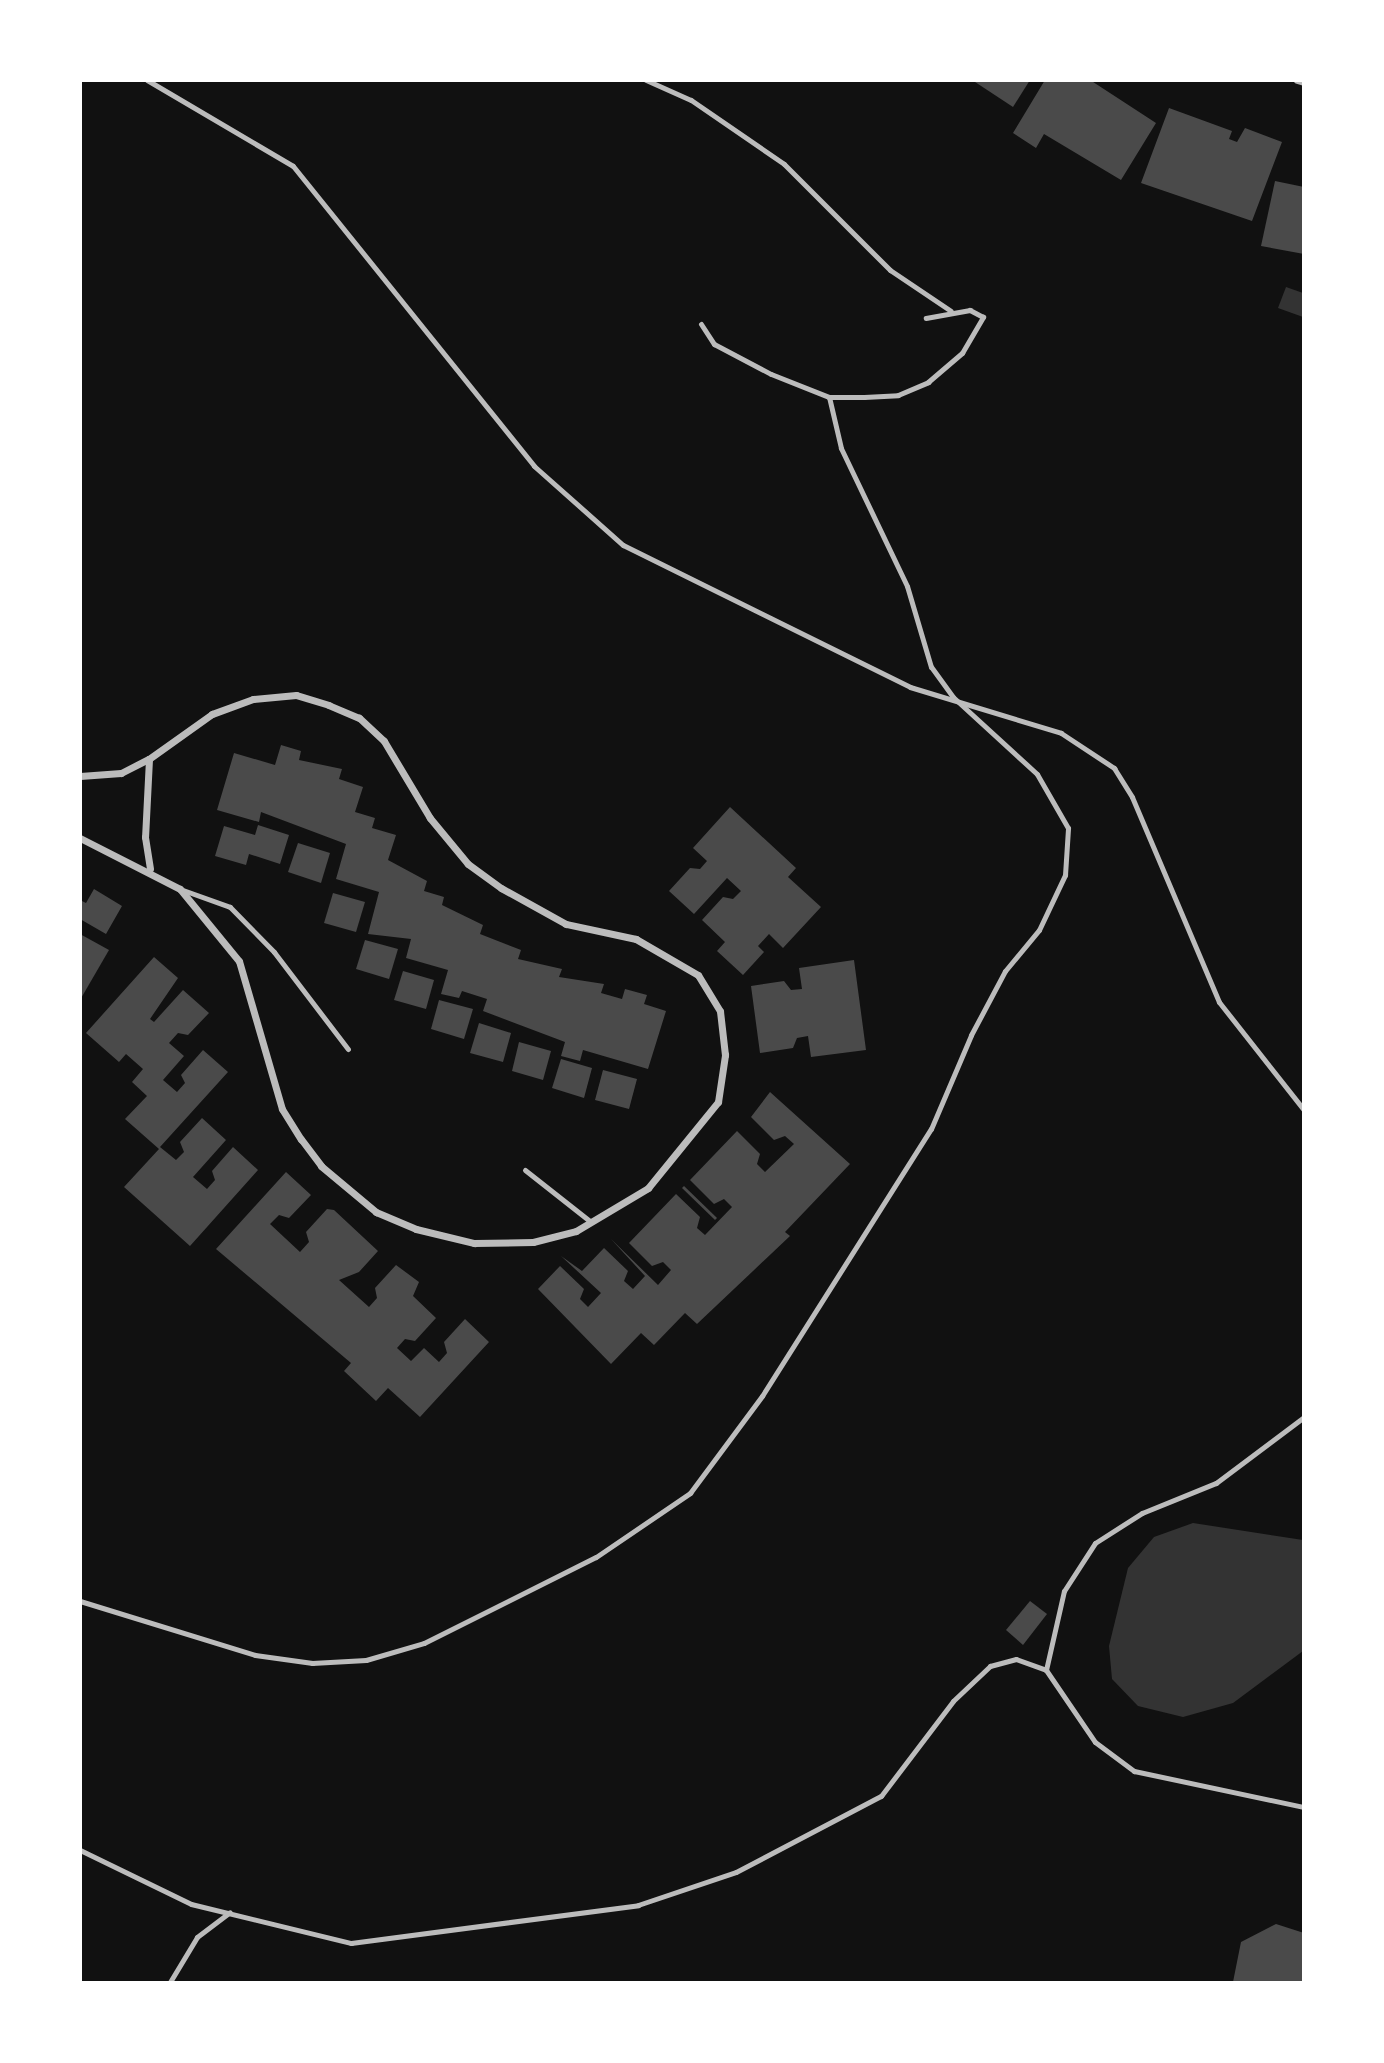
<!DOCTYPE html>
<style>
body{margin:0}
#map{position:relative;width:1384px;height:2063px;overflow:hidden;background:#111;font-family:Lato,sans-serif}
div>[style]{position:absolute}
.water>*{inset:0;background:#333}
.building>*{inset:0;background:#4a4a4a}
.service>*{height:5px;margin:-2.5px;padding:0 2.5px;transform-origin:2.5px;border-radius:2.5px;background:#bcbcbc}
.minor>*{height:7px;margin:-3.5px;padding:0 3.5px;transform-origin:3.5px;border-radius:3.5px;background:#bcbcbc}
span{translate:-50% -50%;white-space:nowrap;text-align:center;line-height:1.15;-webkit-text-stroke:7px #fff;paint-order:stroke}
.frame{position:absolute;inset:0;border:82px solid #fff;pointer-events:none}
</style>
<div id="map">
<div class="water">
<i style="clip-path:polygon(1286px 287px,1303px 293px,1303px 317px,1278px 308px)"></i>
<i style="clip-path:polygon(1193px 1523px,1303px 1540px,1303px 1651px,1233px 1703px,1183px 1717px,1138px 1706px,1112px 1679px,1109px 1646px,1128px 1568px,1154px 1537px)"></i>
</div>
<div class="building">
<i style="clip-path:polygon(972px 80px,1030px 80px,1013px 107px)"></i>
<i style="clip-path:polygon(1045px 80px,1090px 80px,1156px 123px,1121px 180px,1044px 134px,1036px 148px,1013px 133px)"></i>
<i style="clip-path:polygon(1169px 108px,1232px 131px,1229px 139px,1237px 142px,1245px 128px,1282px 142px,1252px 221px,1141px 183px)"></i>
<i style="clip-path:polygon(1275px 181px,1304px 187px,1304px 254px,1261px 246px)"></i>
<i style="clip-path:polygon(281px 745px,301px 751px,299px 760px,342px 769px,339px 779px,363px 787px,355px 812px,375px 818px,372px 828px,396px 835px,388px 860px,427px 881px,424px 891px,444px 897px,442px 905px,483px 925px,480px 934px,521px 950px,518px 959px,562px 969px,559px 977px,604px 984px,601px 993px,622px 999px,625px 989px,647px 995px,644px 1004px,666px 1011px,648px 1069px,583px 1050px,580px 1061px,561px 1056px,565px 1042px,483px 1011px,487px 999px,462px 991px,459px 998px,441px 994px,448px 970px,406px 958px,411px 939px,368px 934px,379px 892px,336px 879px,346px 844px,261px 812px,259px 822px,217px 810px,234px 753px,275px 765px)"></i>
<i style="clip-path:polygon(730px 807px,796px 868px,788px 877px,821px 907px,783px 948px,769px 934px,758px 946px,764px 952px,743px 975px,717px 951px,725px 942px,702px 920px,723px 897px,733px 899px,741px 891px,727px 878px,694px 914px,669px 891px,690px 868px,700px 869px,707px 861px,693px 848px)"></i>
<i style="clip-path:polygon(258px 825px,289px 835px,280px 864px,249px 854px,246px 865px,215px 856px,224px 826px,255px 835px)"></i>
<i style="clip-path:polygon(298px 843px,330px 853px,321px 883px,288px 872px)"></i>
<i style="clip-path:polygon(94px 889px,122px 906px,106px 934px,80px 919px,80px 900px,86px 903px)"></i>
<i style="clip-path:polygon(333px 893px,365px 902px,356px 932px,324px 923px)"></i>
<i style="clip-path:polygon(80px 934px,109px 950px,80px 1000px)"></i>
<i style="clip-path:polygon(365px 940px,398px 949px,389px 979px,356px 969px)"></i>
<i style="clip-path:polygon(154px 957px,178px 978px,150px 1019px,154px 1022px,183px 990px,209px 1013px,188px 1035px,178px 1033px,169px 1043px,184px 1056px,163px 1080px,177px 1092px,185px 1083px,181px 1075px,203px 1050px,228px 1072px,160px 1147px,176px 1160px,184px 1152px,180px 1142px,202px 1118px,226px 1140px,193px 1177px,207px 1189px,215px 1180px,212px 1171px,233px 1147px,258px 1170px,190px 1246px,124px 1187px,159px 1149px,125px 1119px,147px 1096px,132px 1082px,143px 1069px,126px 1054px,119px 1062px,86px 1033px)"></i>
<i style="clip-path:polygon(854px 960px,866px 1050px,811px 1057px,808px 1036px,797px 1038px,793px 1048px,760px 1053px,751px 986px,784px 981px,791px 990px,802px 989px,799px 968px)"></i>
<i style="clip-path:polygon(403px 971px,434px 980px,426px 1009px,394px 1000px)"></i>
<i style="clip-path:polygon(439px 1000px,473px 1009px,464px 1039px,431px 1029px)"></i>
<i style="clip-path:polygon(479px 1023px,511px 1033px,503px 1062px,470px 1053px)"></i>
<i style="clip-path:polygon(519px 1042px,551px 1051px,543px 1080px,512px 1071px)"></i>
<i style="clip-path:polygon(561px 1059px,592px 1068px,584px 1098px,552px 1088px)"></i>
<i style="clip-path:polygon(603px 1070px,637px 1079px,629px 1109px,595px 1100px)"></i>
<i style="clip-path:polygon(770px 1092px,850px 1164px,785px 1232px,790px 1236px,697px 1324px,685px 1313px,654px 1345px,641px 1333px,611px 1364px,538px 1289px,560px 1266px,584px 1289px,580px 1299px,588px 1307px,601px 1293px,561px 1256px,582px 1271px,604px 1248px,628px 1271px,624px 1281px,633px 1289px,645px 1276px,611px 1239px,658px 1285px,671px 1270px,663px 1262px,652px 1266px,629px 1243px,676px 1194px,700px 1217px,697px 1228px,705px 1235px,732px 1207px,724px 1199px,714px 1204px,690px 1180px,737px 1131px,760px 1154px,757px 1164px,765px 1172px,794px 1144px,785px 1136px,774px 1140px,751px 1117px)"></i>
<i style="clip-path:polygon(286px 1172px,311px 1195px,289px 1218px,279px 1215px,270px 1224px,300px 1252px,309px 1242px,306px 1232px,327px 1209px,334px 1210px,378px 1251px,359px 1272px,339px 1280px,369px 1307px,377px 1298px,375px 1288px,396px 1265px,419px 1282px,413px 1296px,436px 1318px,415px 1341px,405px 1339px,397px 1348px,411px 1361px,424px 1348px,439px 1362px,447px 1353px,444px 1342px,465px 1319px,489px 1342px,420px 1417px,388px 1388px,376px 1401px,344px 1371px,351px 1363px,216px 1249px)"></i>
<i style="clip-path:polygon(684px 1186px,717px 1218px,715px 1220px,682px 1188px)"></i>
<i style="clip-path:polygon(1030px 1601px,1047px 1614px,1023px 1645px,1006px 1630px)"></i>
<i style="clip-path:polygon(1276px 1924px,1304px 1933px,1304px 1982px,1233px 1982px,1241px 1942px)"></i>
</div>
<div class="service">
<i style="left:147px;top:80px;width:169px;rotate:30.5deg"></i>
<i style="left:293px;top:166px;width:385px;rotate:51.2deg"></i>
<i style="left:534px;top:466px;width:119px;rotate:41.6deg"></i>
<i style="left:623px;top:545px;width:320px;rotate:26.3deg"></i>
<i style="left:910px;top:687px;width:158px;rotate:16.9deg"></i>
<i style="left:1061px;top:733px;width:64px;rotate:33.4deg"></i>
<i style="left:1114px;top:768px;width:34px;rotate:58deg"></i>
<i style="left:1132px;top:797px;width:223px;rotate:67deg"></i>
<i style="left:1219px;top:1002px;width:137px;rotate:51.8deg"></i>
<i style="left:646px;top:80px;width:49px;rotate:24deg"></i>
<i style="left:691px;top:100px;width:113px;rotate:34.5deg"></i>
<i style="left:784px;top:164px;width:150px;rotate:45deg"></i>
<i style="left:890px;top:270px;width:73px;rotate:33.9deg"></i>
<i style="left:701px;top:324px;width:24px;rotate:57deg"></i>
<i style="left:714px;top:344px;width:64px;rotate:27.8deg"></i>
<i style="left:771px;top:374px;width:62px;rotate:21.6deg"></i>
<i style="left:829px;top:397px;width:35px"></i>
<i style="left:864px;top:397px;width:34px;rotate:-3deg"></i>
<i style="left:898px;top:395px;width:33px;rotate:-23deg"></i>
<i style="left:928px;top:382px;width:45px;rotate:-40.5deg"></i>
<i style="left:962px;top:353px;width:42px;rotate:-59.7deg"></i>
<i style="left:983px;top:317px;width:15px;rotate:-152deg"></i>
<i style="left:970px;top:310px;width:45px;rotate:169.7deg"></i>
<i style="left:180px;top:889px;width:53px;rotate:19.8deg"></i>
<i style="left:230px;top:907px;width:63px;rotate:45.6deg"></i>
<i style="left:274px;top:952px;width:122px;rotate:52.7deg"></i>
<i style="left:525px;top:1170px;width:84px;rotate:38.2deg"></i>
<i style="left:80px;top:1601px;width:183px;rotate:17.1deg"></i>
<i style="left:255px;top:1655px;width:58px;rotate:8deg"></i>
<i style="left:312px;top:1663px;width:54px;rotate:-3.2deg"></i>
<i style="left:366px;top:1660px;width:60px;rotate:-16.3deg"></i>
<i style="left:424px;top:1643px;width:192px;rotate:-26.6deg"></i>
<i style="left:596px;top:1557px;width:114px;rotate:-34.2deg"></i>
<i style="left:690px;top:1493px;width:121px;rotate:-53.4deg"></i>
<i style="left:762px;top:1396px;width:316px;rotate:-57.7deg"></i>
<i style="left:931px;top:1129px;width:102px;rotate:-66.9deg"></i>
<i style="left:971px;top:1035px;width:72px;rotate:-62deg"></i>
<i style="left:1005px;top:971px;width:53px;rotate:-50.3deg"></i>
<i style="left:1039px;top:930px;width:61px;rotate:-64.7deg"></i>
<i style="left:1065px;top:875px;width:47px;rotate:-86.3deg"></i>
<i style="left:1068px;top:828px;width:62px;rotate:-119.9deg"></i>
<i style="left:1037px;top:774px;width:114px;rotate:-137.5deg"></i>
<i style="left:953px;top:697px;width:37px;rotate:-126deg"></i>
<i style="left:931px;top:667px;width:84px;rotate:-106.5deg"></i>
<i style="left:907px;top:586px;width:153px;rotate:-115.6deg"></i>
<i style="left:841px;top:448px;width:52px;rotate:-103.2deg"></i>
<i style="left:1046px;top:1670px;width:81px;rotate:-77.2deg"></i>
<i style="left:1064px;top:1591px;width:57px;rotate:-57.1deg"></i>
<i style="left:1095px;top:1543px;width:56px;rotate:-32.6deg"></i>
<i style="left:1142px;top:1513px;width:80px;rotate:-22.1deg"></i>
<i style="left:1216px;top:1483px;width:110px;rotate:-36.9deg"></i>
<i style="left:80px;top:1850px;width:123px;rotate:25.9deg"></i>
<i style="left:191px;top:1904px;width:165px;rotate:13.7deg"></i>
<i style="left:351px;top:1943px;width:290px;rotate:-7.5deg"></i>
<i style="left:638px;top:1905px;width:103px;rotate:-18.6deg"></i>
<i style="left:736px;top:1872px;width:164px;rotate:-27.7deg"></i>
<i style="left:881px;top:1796px;width:119px;rotate:-52.8deg"></i>
<i style="left:953px;top:1701px;width:51px;rotate:-43.4deg"></i>
<i style="left:990px;top:1666px;width:27px;rotate:-15deg"></i>
<i style="left:1016px;top:1659px;width:32px;rotate:20deg"></i>
<i style="left:1046px;top:1670px;width:87px;rotate:55.8deg"></i>
<i style="left:1095px;top:1742px;width:49px;rotate:36.6deg"></i>
<i style="left:1134px;top:1771px;width:174px;rotate:12deg"></i>
<i style="left:170px;top:1982px;width:52px;rotate:-59deg"></i>
<i style="left:197px;top:1937px;width:41px;rotate:-37.1deg"></i>
</div>
<div class="minor">
<i style="left:1297px;top:80px;width:7px;rotate:16deg"></i>
<i style="left:80px;top:776px;width:41px;rotate:-4.2deg"></i>
<i style="left:121px;top:773px;width:31px;rotate:-27deg"></i>
<i style="left:80px;top:838px;width:112px;rotate:27deg"></i>
<i style="left:180px;top:889px;width:93px;rotate:50.7deg"></i>
<i style="left:239px;top:961px;width:154px;rotate:73.8deg"></i>
<i style="left:282px;top:1109px;width:36px;rotate:58deg"></i>
<i style="left:301px;top:1139px;width:34px;rotate:53deg"></i>
<i style="left:321px;top:1166px;width:72px;rotate:39.9deg"></i>
<i style="left:376px;top:1212px;width:43px;rotate:23deg"></i>
<i style="left:416px;top:1229px;width:60px;rotate:13.6deg"></i>
<i style="left:474px;top:1243px;width:59px;rotate:-1deg"></i>
<i style="left:533px;top:1242px;width:44px;rotate:-14.3deg"></i>
<i style="left:576px;top:1231px;width:84px;rotate:-30.8deg"></i>
<i style="left:648px;top:1188px;width:111px;rotate:-50.9deg"></i>
<i style="left:718px;top:1102px;width:48px;rotate:-81.5deg"></i>
<i style="left:725px;top:1055px;width:44px;rotate:-96.5deg"></i>
<i style="left:720px;top:1011px;width:42px;rotate:-121.4deg"></i>
<i style="left:698px;top:975px;width:72px;rotate:-149.9deg"></i>
<i style="left:636px;top:939px;width:72px;rotate:-167.9deg"></i>
<i style="left:566px;top:924px;width:74px;rotate:-151deg"></i>
<i style="left:501px;top:888px;width:41px;rotate:-144deg"></i>
<i style="left:468px;top:864px;width:60px;rotate:-129.6deg"></i>
<i style="left:430px;top:818px;width:90px;rotate:-120.9deg"></i>
<i style="left:384px;top:741px;width:34px;rotate:-137deg"></i>
<i style="left:359px;top:718px;width:33px;rotate:-157deg"></i>
<i style="left:329px;top:705px;width:34px;rotate:-163deg"></i>
<i style="left:296px;top:695px;width:43px;rotate:174.7deg"></i>
<i style="left:253px;top:699px;width:44px;rotate:159.9deg"></i>
<i style="left:212px;top:714px;width:77px;rotate:144.5deg"></i>
<i style="left:149px;top:759px;width:78px;rotate:92.9deg"></i>
<i style="left:145px;top:837px;width:32px;rotate:81deg"></i>
</div>
<div class="frame"></div>
</div>
